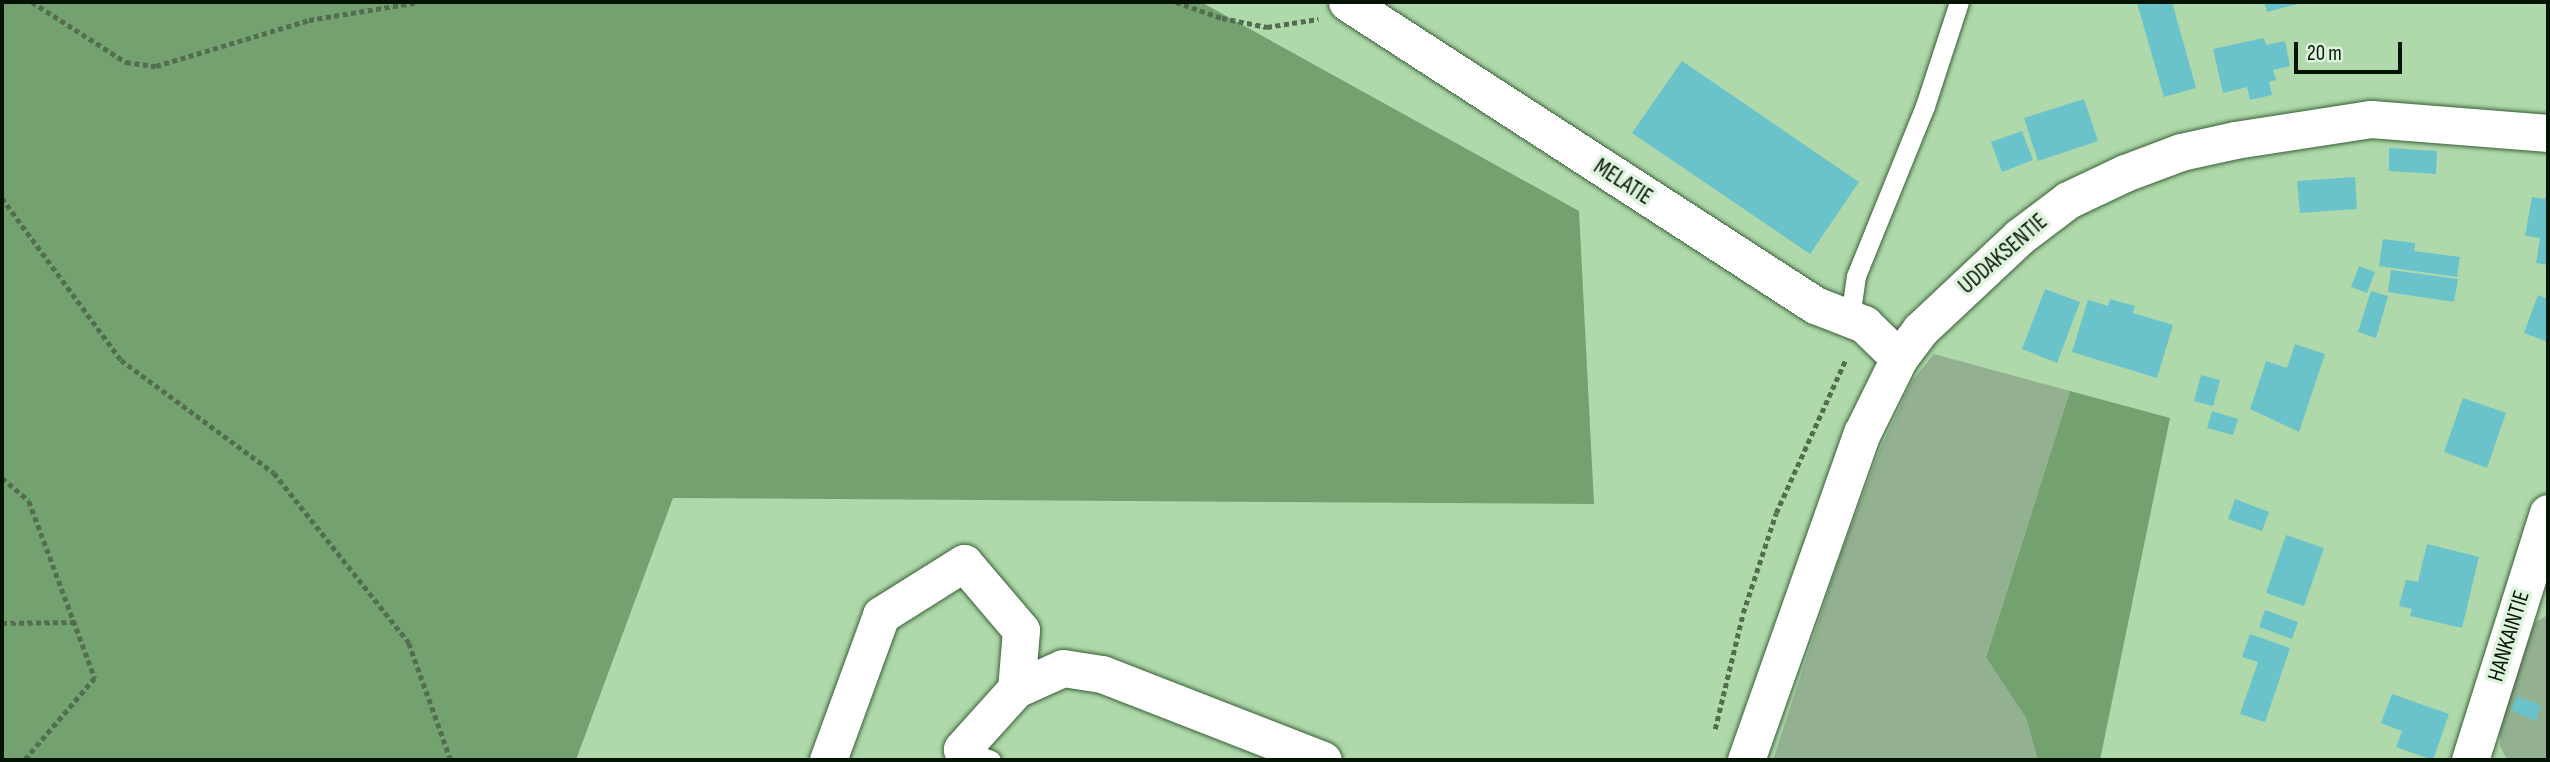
<!DOCTYPE html>
<style>
body{margin:0}
#map{position:relative;width:2550px;height:762px;overflow:hidden;background:#afd9ab;font-family:"Sofia Sans Condensed",sans-serif}
div>[style]{position:absolute}
.green>*{inset:0;background:#93b190}
.forest>*{inset:0;background:#74a170}
.building>*{inset:0;background:#6ac3ca}
.path>*{height:4.5px;margin-top:-2.25px;transform-origin:0;background:repeating-linear-gradient(90deg,#526d50 0 5px,transparent 0 8.5px)}
.roads{filter:drop-shadow(0 0 2px #395f37) drop-shadow(0 0 2px #395f37)}
.lane>*{height:19px;margin:-9.5px;padding:0 9.5px;transform-origin:9.5px;border-radius:9.5px;background:#fff}
.street>*{height:37px;margin:-18.5px;padding:0 18.5px;transform-origin:18.5px;border-radius:18.5px;background:#fff}
span{translate:-50% -50%;white-space:nowrap;text-align:center;line-height:1.15;-webkit-text-stroke:7px #def3dc;paint-order:stroke}
.street-label{font-size:23px;color:#051304}
.frame{position:absolute;inset:0;border:4px solid #051304;pointer-events:none}
.scale{position:absolute;left:2294px;top:42px;width:108px;height:32px;box-sizing:border-box;border:4px solid #051304;border-top:0;padding-left:9px;font-size:21px;line-height:24px;white-space:nowrap;color:#051304;-webkit-text-stroke:5px #def3dc;paint-order:stroke}
</style>
<div id="map">
<div class="green">
<i style="clip-path:polygon(1934px 354px,2070px 391px,1986px 656px,2026px 718px,2038px 760px,1773px 760px,1839px 559px,1880px 449px,1912px 381px)"></i>
<i style="clip-path:polygon(2548px 615px,2548px 760px,2507px 760px,2500px 746px,2501px 712px,2535px 622px)"></i>
</div>
<div class="forest">
<i style="clip-path:polygon(2px 2px,1201px 2px,1579px 211px,1594px 504px,673px 498px,576px 760px,2px 760px)"></i>
<i style="clip-path:polygon(2070px 391px,2170px 418px,2100px 760px,2038px 760px,2026px 718px,1986px 657px)"></i>
</div>
<div class="building">
<i style="clip-path:polygon(2142px 2px,2172px 2px,2196px 88px,2164px 97px,2137px 3px)"></i>
<i style="clip-path:polygon(2264px 2px,2302px 2px,2302px 3px,2267px 12px)"></i>
<i style="clip-path:polygon(2264px 38px,2266px 45px,2285px 41px,2290px 66px,2273px 70px,2276px 80px,2269px 82px,2272px 95px,2250px 100px,2247px 87px,2223px 93px,2213px 49px)"></i>
<i style="clip-path:polygon(1682px 61px,1859px 182px,1810px 254px,1632px 133px)"></i>
<i style="clip-path:polygon(2084px 99px,2098px 141px,2038px 161px,2024px 118px)"></i>
<i style="clip-path:polygon(2022px 131px,2033px 160px,2002px 172px,1991px 142px)"></i>
<i style="clip-path:polygon(2389px 148px,2437px 151px,2436px 174px,2389px 171px)"></i>
<i style="clip-path:polygon(2355px 177px,2357px 209px,2300px 213px,2297px 181px)"></i>
<i style="clip-path:polygon(2548px 190px,2548px 265px,2536px 263px,2540px 238px,2525px 236px,2532px 197px,2545px 199px)"></i>
<i style="clip-path:polygon(2383px 239px,2415px 243px,2414px 251px,2460px 257px,2457px 277px,2379px 266px)"></i>
<i style="clip-path:polygon(2359px 266px,2375px 272px,2367px 293px,2351px 287px)"></i>
<i style="clip-path:polygon(2391px 270px,2458px 279px,2454px 302px,2388px 292px)"></i>
<i style="clip-path:polygon(2045px 289px,2080px 302px,2057px 363px,2022px 349px)"></i>
<i style="clip-path:polygon(2371px 291px,2388px 296px,2376px 338px,2358px 332px)"></i>
<i style="clip-path:polygon(2538px 295px,2548px 299px,2548px 342px,2524px 333px)"></i>
<i style="clip-path:polygon(2110px 299px,2135px 306px,2133px 313px,2173px 325px,2157px 378px,2072px 352px,2088px 300px,2108px 306px)"></i>
<i style="clip-path:polygon(2295px 344px,2325px 354px,2299px 432px,2250px 409px,2266px 361px,2287px 368px)"></i>
<i style="clip-path:polygon(2201px 375px,2220px 380px,2213px 406px,2194px 401px)"></i>
<i style="clip-path:polygon(2463px 398px,2506px 413px,2487px 468px,2444px 452px)"></i>
<i style="clip-path:polygon(2212px 411px,2238px 419px,2233px 435px,2207px 428px)"></i>
<i style="clip-path:polygon(2235px 499px,2269px 512px,2262px 531px,2228px 519px)"></i>
<i style="clip-path:polygon(2286px 535px,2324px 548px,2304px 606px,2266px 593px)"></i>
<i style="clip-path:polygon(2427px 544px,2479px 557px,2462px 628px,2410px 616px,2412px 609px,2399px 606px,2406px 580px,2418px 582px)"></i>
<i style="clip-path:polygon(2265px 610px,2298px 622px,2292px 639px,2259px 627px)"></i>
<i style="clip-path:polygon(2250px 634px,2290px 648px,2265px 722px,2240px 714px,2258px 662px,2242px 657px)"></i>
<i style="clip-path:polygon(2392px 694px,2449px 714px,2433px 760px,2396px 747px,2402px 731px,2381px 723px)"></i>
<i style="clip-path:polygon(2517px 696px,2541px 705px,2536px 721px,2511px 711px)"></i>
</div>
<div class="path">
<i style="left:32px;top:2px;width:112px;rotate:32.6deg"></i>
<i style="left:126px;top:62px;width:30px;rotate:8deg"></i>
<i style="left:156px;top:66px;width:160px;rotate:-16.7deg"></i>
<i style="left:309px;top:20px;width:111px;rotate:-9.3deg"></i>
<i style="left:1176px;top:2px;width:49px;rotate:19.2deg"></i>
<i style="left:1222px;top:18px;width:46px;rotate:11.3deg"></i>
<i style="left:1267px;top:27px;width:52px;rotate:-8.9deg"></i>
<i style="left:2px;top:198px;width:201px;rotate:53.7deg"></i>
<i style="left:121px;top:360px;width:190px;rotate:36.4deg"></i>
<i style="left:274px;top:473px;width:217px;rotate:51.5deg"></i>
<i style="left:409px;top:643px;width:124px;rotate:70.3deg"></i>
<i style="left:2px;top:478px;width:35px;rotate:40deg"></i>
<i style="left:29px;top:501px;width:189px;rotate:69.6deg"></i>
<i style="left:95px;top:678px;width:108px;rotate:130.5deg"></i>
<i style="left:2px;top:623px;width:74px;rotate:-0.8deg"></i>
<i style="left:1715px;top:729px;width:119px;rotate:-76.4deg"></i>
<i style="left:1743px;top:613px;width:105px;rotate:-71.7deg"></i>
<i style="left:1776px;top:513px;width:169px;rotate:-65.6deg"></i>
</div>
<div class="roads">
<div class="lane">
<i style="left:1850px;top:318px;width:42px;rotate:-81.9deg"></i>
<i style="left:1856px;top:276px;width:183px;rotate:-67.9deg"></i>
<i style="left:1925px;top:106px;width:109px;rotate:-71.9deg"></i>
<i style="left:959px;top:753px;width:5px;rotate:-53deg"></i>
<i style="left:962px;top:749px;width:31px;rotate:21deg"></i>
</div>
<div class="street">
<i style="left:1347px;top:2px;width:558px;rotate:32.92deg"></i>
<i style="left:1815px;top:305px;width:53px;rotate:21.2deg"></i>
<i style="left:1864px;top:324px;width:49px;rotate:44.2deg"></i>
<i style="left:1016px;top:689px;width:51px;rotate:-24.1deg"></i>
<i style="left:1063px;top:668px;width:39px;rotate:9deg"></i>
<i style="left:1102px;top:674px;width:237px;rotate:21.3deg"></i>
<i style="left:828px;top:760px;width:154px;rotate:-69.9deg"></i>
<i style="left:881px;top:615px;width:98px;rotate:-32.1deg"></i>
<i style="left:964px;top:563px;width:88px;rotate:49.6deg"></i>
<i style="left:1021px;top:630px;width:59px;rotate:94.8deg"></i>
<i style="left:1016px;top:689px;width:81px;rotate:132deg"></i>
<i style="left:1746px;top:760px;width:347px;rotate:-70.5deg"></i>
<i style="left:1862px;top:433px;width:84px;rotate:-63.7deg"></i>
<i style="left:1899px;top:358px;width:35px;rotate:-53deg"></i>
<i style="left:1920px;top:330px;width:136px;rotate:-43.2deg"></i>
<i style="left:2019px;top:237px;width:61px;rotate:-37.1deg"></i>
<i style="left:2068px;top:200px;width:63px;rotate:-25.3deg"></i>
<i style="left:2125px;top:173px;width:60px;rotate:-20.6deg"></i>
<i style="left:2181px;top:152px;width:55px;rotate:-12.5deg"></i>
<i style="left:2235px;top:140px;width:138px;rotate:-8.8deg"></i>
<i style="left:2371px;top:119px;width:178px;rotate:4.5deg"></i>
<i style="left:2470px;top:760px;width:259px;rotate:-72.5deg"></i>
</div>
</div>
<div class="street-label">
<span style="left:1623px;top:182px;rotate:33deg">MELATIE</span>
<span style="left:2003px;top:254px;rotate:-41deg">UDDAKSENTIE</span>
<span style="left:2509px;top:636px;rotate:-73deg">HANKAINTIE</span>
</div>
<div class="frame"></div>
<div class="scale">20 m</div>
</div>
